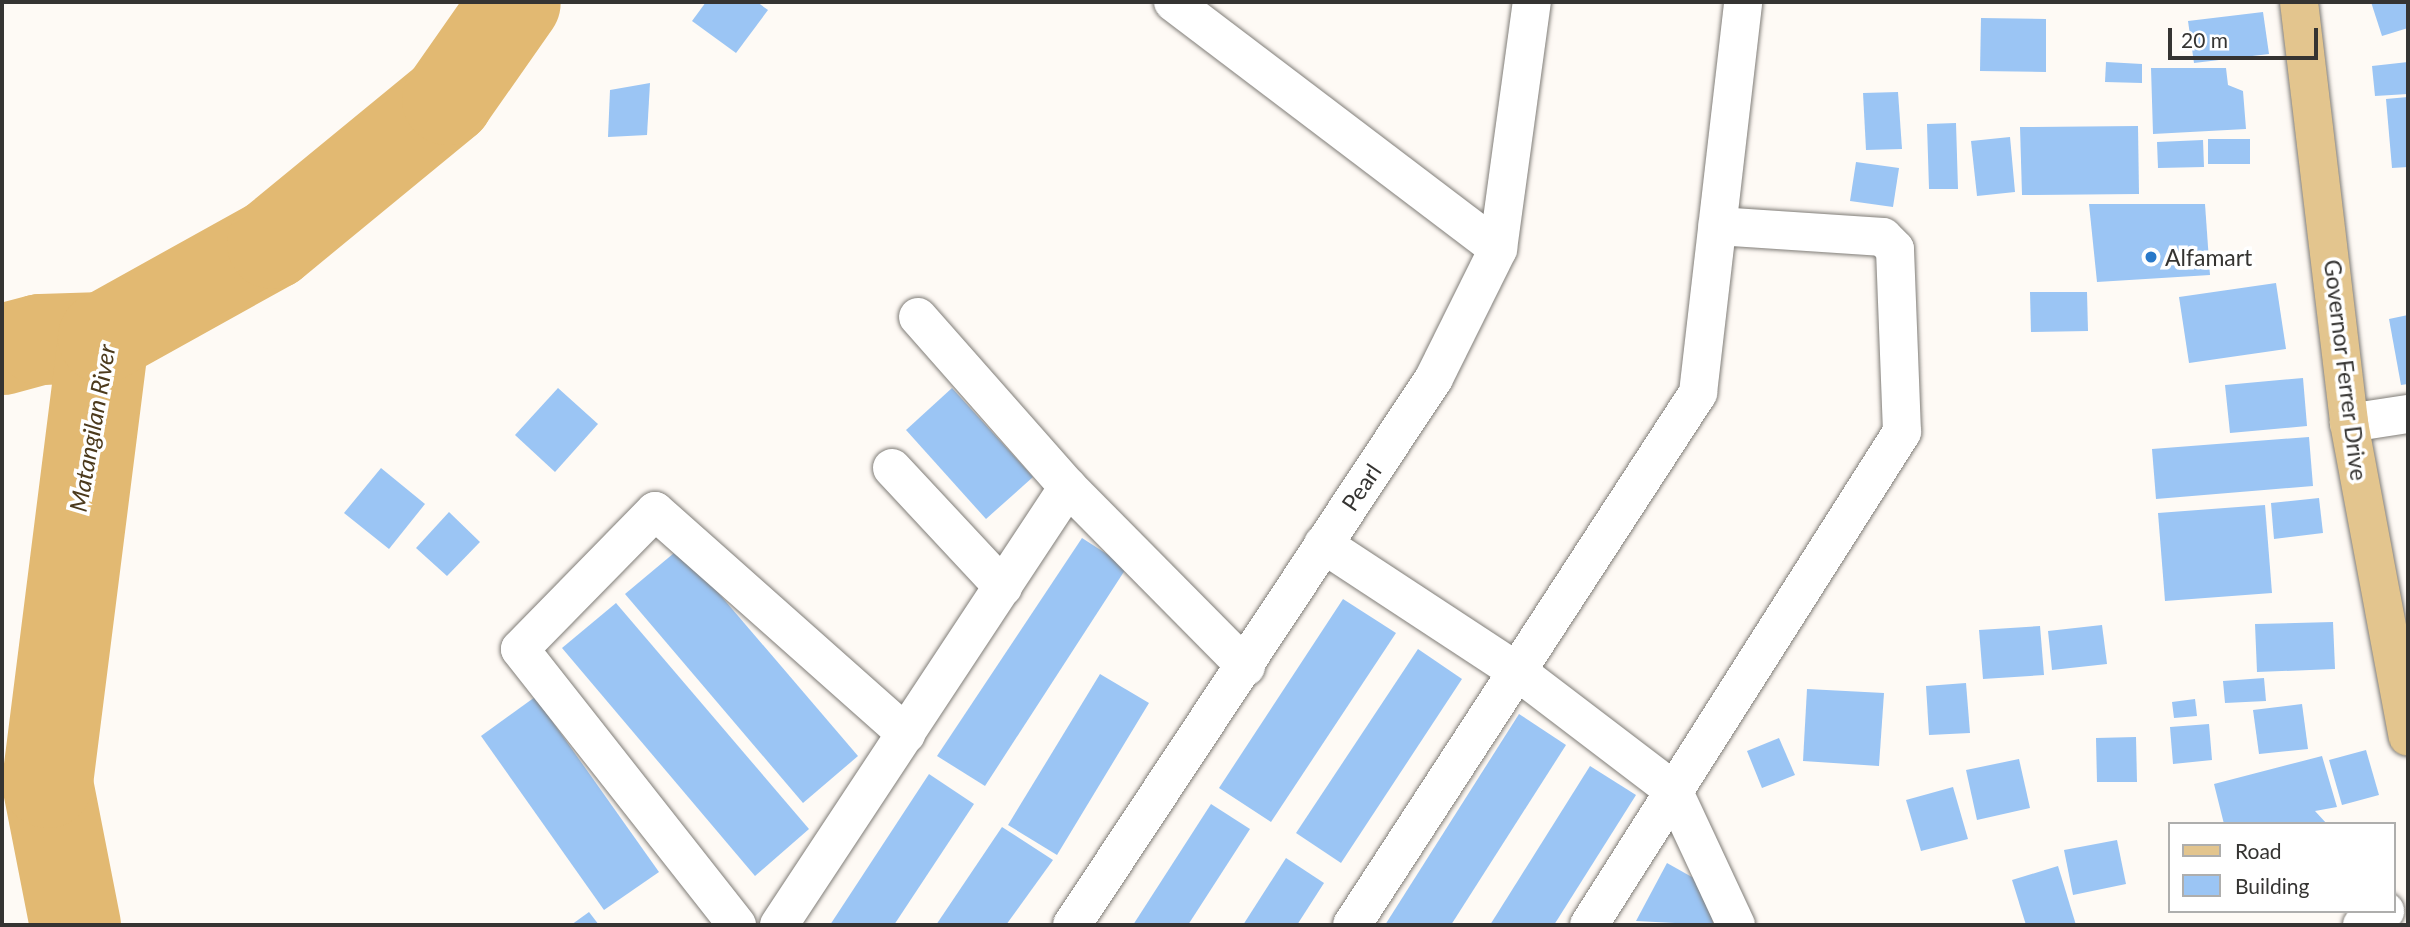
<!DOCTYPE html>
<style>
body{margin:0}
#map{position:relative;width:2410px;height:927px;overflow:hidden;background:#fefaf5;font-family:Lato,sans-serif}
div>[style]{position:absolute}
.river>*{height:91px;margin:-45.5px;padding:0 45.5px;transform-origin:45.5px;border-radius:45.5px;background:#e2b972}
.building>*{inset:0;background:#9bc5f4}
.roads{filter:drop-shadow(0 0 2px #807d78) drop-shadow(0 0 2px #807d78)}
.minor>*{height:38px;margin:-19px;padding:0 19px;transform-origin:19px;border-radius:19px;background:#fff}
.major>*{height:38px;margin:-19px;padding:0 19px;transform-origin:19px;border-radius:19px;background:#e3c58e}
.dots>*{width:19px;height:19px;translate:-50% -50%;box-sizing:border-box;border:4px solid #fff;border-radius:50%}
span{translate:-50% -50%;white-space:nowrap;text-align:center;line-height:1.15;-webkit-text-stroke:7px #fff;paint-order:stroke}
.poi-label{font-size:23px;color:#353432}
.left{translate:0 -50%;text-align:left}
.street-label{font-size:23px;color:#353432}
.water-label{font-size:24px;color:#4c3a1c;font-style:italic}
.frame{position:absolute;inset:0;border:4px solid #353432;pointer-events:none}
.legend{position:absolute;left:2168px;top:822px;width:228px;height:91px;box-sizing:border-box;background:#fff;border:2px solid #aeaead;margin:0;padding:9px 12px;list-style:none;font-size:21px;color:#353432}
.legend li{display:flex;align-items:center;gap:14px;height:35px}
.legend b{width:35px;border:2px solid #aeaead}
.scale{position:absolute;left:2168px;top:28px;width:150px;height:32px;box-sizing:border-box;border:4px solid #353432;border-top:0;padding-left:9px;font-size:21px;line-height:24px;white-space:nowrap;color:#353432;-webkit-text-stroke:5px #fff;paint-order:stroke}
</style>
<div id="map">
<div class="river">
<i style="left:2px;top:349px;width:39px;rotate:-15deg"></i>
<i style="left:40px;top:339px;width:63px;rotate:-1.8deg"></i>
<i style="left:75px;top:925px;width:146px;rotate:-101.1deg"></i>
<i style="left:47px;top:782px;width:449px;rotate:-82.8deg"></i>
<i style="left:103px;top:337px;width:193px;rotate:-29.1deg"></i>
<i style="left:272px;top:243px;width:227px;rotate:-39.4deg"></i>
<i style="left:447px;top:99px;width:118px;rotate:-55deg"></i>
</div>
<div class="building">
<i style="clip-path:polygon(706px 2px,757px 2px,768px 10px,736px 53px,692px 21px)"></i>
<i style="clip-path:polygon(2371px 2px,2408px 2px,2408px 28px,2382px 36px)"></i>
<i style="clip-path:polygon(2263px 12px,2269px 54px,2194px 63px,2188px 21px)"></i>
<i style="clip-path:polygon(1981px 18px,2046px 19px,2046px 72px,1980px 71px)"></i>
<i style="clip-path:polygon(2106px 62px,2142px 64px,2142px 83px,2105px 82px)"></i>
<i style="clip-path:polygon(2408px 62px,2408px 94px,2375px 96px,2372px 66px)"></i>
<i style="clip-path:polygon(2151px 68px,2226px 68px,2228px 85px,2243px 91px,2246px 129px,2153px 134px)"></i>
<i style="clip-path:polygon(650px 83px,647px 135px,608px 137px,610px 90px)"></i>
<i style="clip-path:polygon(1898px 92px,1902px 149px,1866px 150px,1863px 93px)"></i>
<i style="clip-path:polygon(2408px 97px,2408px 167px,2392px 168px,2386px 99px)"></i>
<i style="clip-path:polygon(1956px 123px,1958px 189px,1929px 189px,1927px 124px)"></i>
<i style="clip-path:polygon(2138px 126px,2139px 194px,2022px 195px,2020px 127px)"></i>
<i style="clip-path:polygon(2010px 137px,2015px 192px,1977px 196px,1971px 141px)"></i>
<i style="clip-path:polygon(2208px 139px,2250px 139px,2250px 164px,2208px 164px)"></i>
<i style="clip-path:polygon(2203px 140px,2204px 167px,2158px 168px,2157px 142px)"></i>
<i style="clip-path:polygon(1856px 162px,1899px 168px,1893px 207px,1850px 201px)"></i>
<i style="clip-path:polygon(2089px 204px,2205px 204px,2210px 275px,2097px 282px)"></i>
<i style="clip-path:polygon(2276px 283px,2286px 349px,2189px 363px,2179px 297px)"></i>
<i style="clip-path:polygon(2030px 292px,2087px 292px,2088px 331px,2031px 332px)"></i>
<i style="clip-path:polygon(2408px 315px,2408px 384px,2401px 385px,2389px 319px)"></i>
<i style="clip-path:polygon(2303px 378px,2307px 426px,2230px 433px,2225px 385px)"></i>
<i style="clip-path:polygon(558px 388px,598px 424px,555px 472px,515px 435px)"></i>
<i style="clip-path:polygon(952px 388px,1033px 477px,986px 519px,906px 430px)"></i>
<i style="clip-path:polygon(2309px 437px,2313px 486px,2156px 499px,2152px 449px)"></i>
<i style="clip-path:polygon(381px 468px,425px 504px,389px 549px,344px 513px)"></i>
<i style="clip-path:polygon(2319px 498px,2323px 533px,2274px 539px,2271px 503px)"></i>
<i style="clip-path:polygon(2265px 505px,2272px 593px,2165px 601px,2158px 513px)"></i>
<i style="clip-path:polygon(449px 512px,480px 542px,447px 576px,416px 548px)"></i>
<i style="clip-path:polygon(1082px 538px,1127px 567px,985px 786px,937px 756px)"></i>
<i style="clip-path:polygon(680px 548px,858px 756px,803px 803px,625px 594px)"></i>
<i style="clip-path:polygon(1343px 599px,1396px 633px,1271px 822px,1219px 788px)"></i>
<i style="clip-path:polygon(616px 603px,809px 829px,755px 876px,562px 648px)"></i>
<i style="clip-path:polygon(2333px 622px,2335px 669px,2257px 672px,2255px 624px)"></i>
<i style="clip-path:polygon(2102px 625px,2107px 664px,2052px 670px,2048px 631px)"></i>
<i style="clip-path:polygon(2040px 626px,2044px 675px,1983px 679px,1979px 630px)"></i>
<i style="clip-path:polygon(1418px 649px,1462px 679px,1341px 863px,1296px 833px)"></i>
<i style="clip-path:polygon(1100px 674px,1149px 703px,1057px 855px,1008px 825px)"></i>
<i style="clip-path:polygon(2264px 678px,2266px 701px,2225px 703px,2223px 681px)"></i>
<i style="clip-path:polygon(1966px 683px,1970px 733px,1929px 735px,1926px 686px)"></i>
<i style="clip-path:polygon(1807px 689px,1884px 693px,1879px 766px,1803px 761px)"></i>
<i style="clip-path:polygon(535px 697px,659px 872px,604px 910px,481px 736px)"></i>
<i style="clip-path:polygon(2195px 699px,2197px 716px,2174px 718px,2172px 702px)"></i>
<i style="clip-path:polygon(2302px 704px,2308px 749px,2259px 754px,2253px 710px)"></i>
<i style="clip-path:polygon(1519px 714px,1566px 745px,1451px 925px,1385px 925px)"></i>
<i style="clip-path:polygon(2209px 724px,2212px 760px,2173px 764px,2170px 727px)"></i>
<i style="clip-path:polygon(2136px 737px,2137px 782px,2097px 782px,2096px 738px)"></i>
<i style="clip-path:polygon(1779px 738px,1795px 775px,1762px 788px,1747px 751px)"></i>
<i style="clip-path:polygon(2366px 750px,2379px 795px,2342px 805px,2329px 760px)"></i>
<i style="clip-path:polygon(2322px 756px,2337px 807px,2315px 811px,2327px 824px,2224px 824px,2214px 784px)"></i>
<i style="clip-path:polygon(2019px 759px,2030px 808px,1977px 820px,1966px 770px)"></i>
<i style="clip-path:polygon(1590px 766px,1636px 795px,1554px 925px,1490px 925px)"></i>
<i style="clip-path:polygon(929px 774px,974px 804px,894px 925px,830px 925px)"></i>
<i style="clip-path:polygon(1953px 787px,1968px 839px,1921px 851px,1906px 800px)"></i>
<i style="clip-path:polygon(1211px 804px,1250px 829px,1188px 925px,1133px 925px)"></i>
<i style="clip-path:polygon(1002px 827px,1053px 860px,1006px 925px,936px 925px)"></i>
<i style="clip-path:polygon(2117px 840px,2126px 884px,2073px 895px,2064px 850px)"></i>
<i style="clip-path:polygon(1286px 858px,1324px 883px,1297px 925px,1243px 925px)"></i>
<i style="clip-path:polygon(1667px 863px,1699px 881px,1714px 925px,1636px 921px)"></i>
<i style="clip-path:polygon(2058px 866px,2076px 925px,2026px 925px,2012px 880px)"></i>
<i style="clip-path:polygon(589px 912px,599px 925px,571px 925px)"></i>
</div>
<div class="roads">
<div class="minor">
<i style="left:1173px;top:2px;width:408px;rotate:37.2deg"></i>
<i style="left:918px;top:317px;width:227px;rotate:48.6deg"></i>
<i style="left:1068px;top:487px;width:253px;rotate:45.3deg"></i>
<i style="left:2349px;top:423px;width:60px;rotate:-8.7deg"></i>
<i style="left:892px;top:468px;width:163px;rotate:47deg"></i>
<i style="left:1323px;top:544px;width:233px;rotate:33.3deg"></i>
<i style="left:1518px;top:672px;width:195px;rotate:37.3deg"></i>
<i style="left:1673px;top:790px;width:149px;rotate:65deg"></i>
<i style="left:737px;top:925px;width:351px;rotate:-128.2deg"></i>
<i style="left:520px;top:649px;width:193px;rotate:-45.6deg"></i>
<i style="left:655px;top:511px;width:336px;rotate:41.6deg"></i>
<i style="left:779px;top:925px;width:525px;rotate:-56.58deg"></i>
<i style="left:1072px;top:925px;width:656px;rotate:-56.5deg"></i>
<i style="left:1434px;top:378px;width:144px;rotate:-63.6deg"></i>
<i style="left:1498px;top:249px;width:249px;rotate:-82.2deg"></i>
<i style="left:1352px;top:925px;width:635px;rotate:-56.96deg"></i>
<i style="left:1698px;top:393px;width:394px;rotate:-83.4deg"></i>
<i style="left:1589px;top:925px;width:584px;rotate:-57.59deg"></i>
<i style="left:1902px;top:432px;width:183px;rotate:-92.2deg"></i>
<i style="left:1895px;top:249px;width:17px;rotate:-135deg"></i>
<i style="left:1883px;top:237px;width:166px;rotate:-176.2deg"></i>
<i style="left:2362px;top:925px;width:27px;rotate:-31deg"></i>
</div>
<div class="major">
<i style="left:2299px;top:2px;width:424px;rotate:83.2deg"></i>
<i style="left:2349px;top:423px;width:319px;rotate:79.4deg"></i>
</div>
</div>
<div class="dots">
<i style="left:2151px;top:257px;background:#2979c9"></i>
</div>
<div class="poi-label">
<span class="left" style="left:2165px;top:257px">Alfamart</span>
</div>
<div class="street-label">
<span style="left:2346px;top:370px;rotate:83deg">Governor Ferrer Drive</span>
<span style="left:1361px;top:487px;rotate:-56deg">Pearl</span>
</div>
<div class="water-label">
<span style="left:92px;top:428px;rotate:-80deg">Matangilan River</span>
</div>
<div class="frame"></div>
<ul class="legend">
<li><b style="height:9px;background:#e3c58e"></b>Road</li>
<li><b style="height:19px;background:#9bc5f4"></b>Building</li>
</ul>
<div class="scale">20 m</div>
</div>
